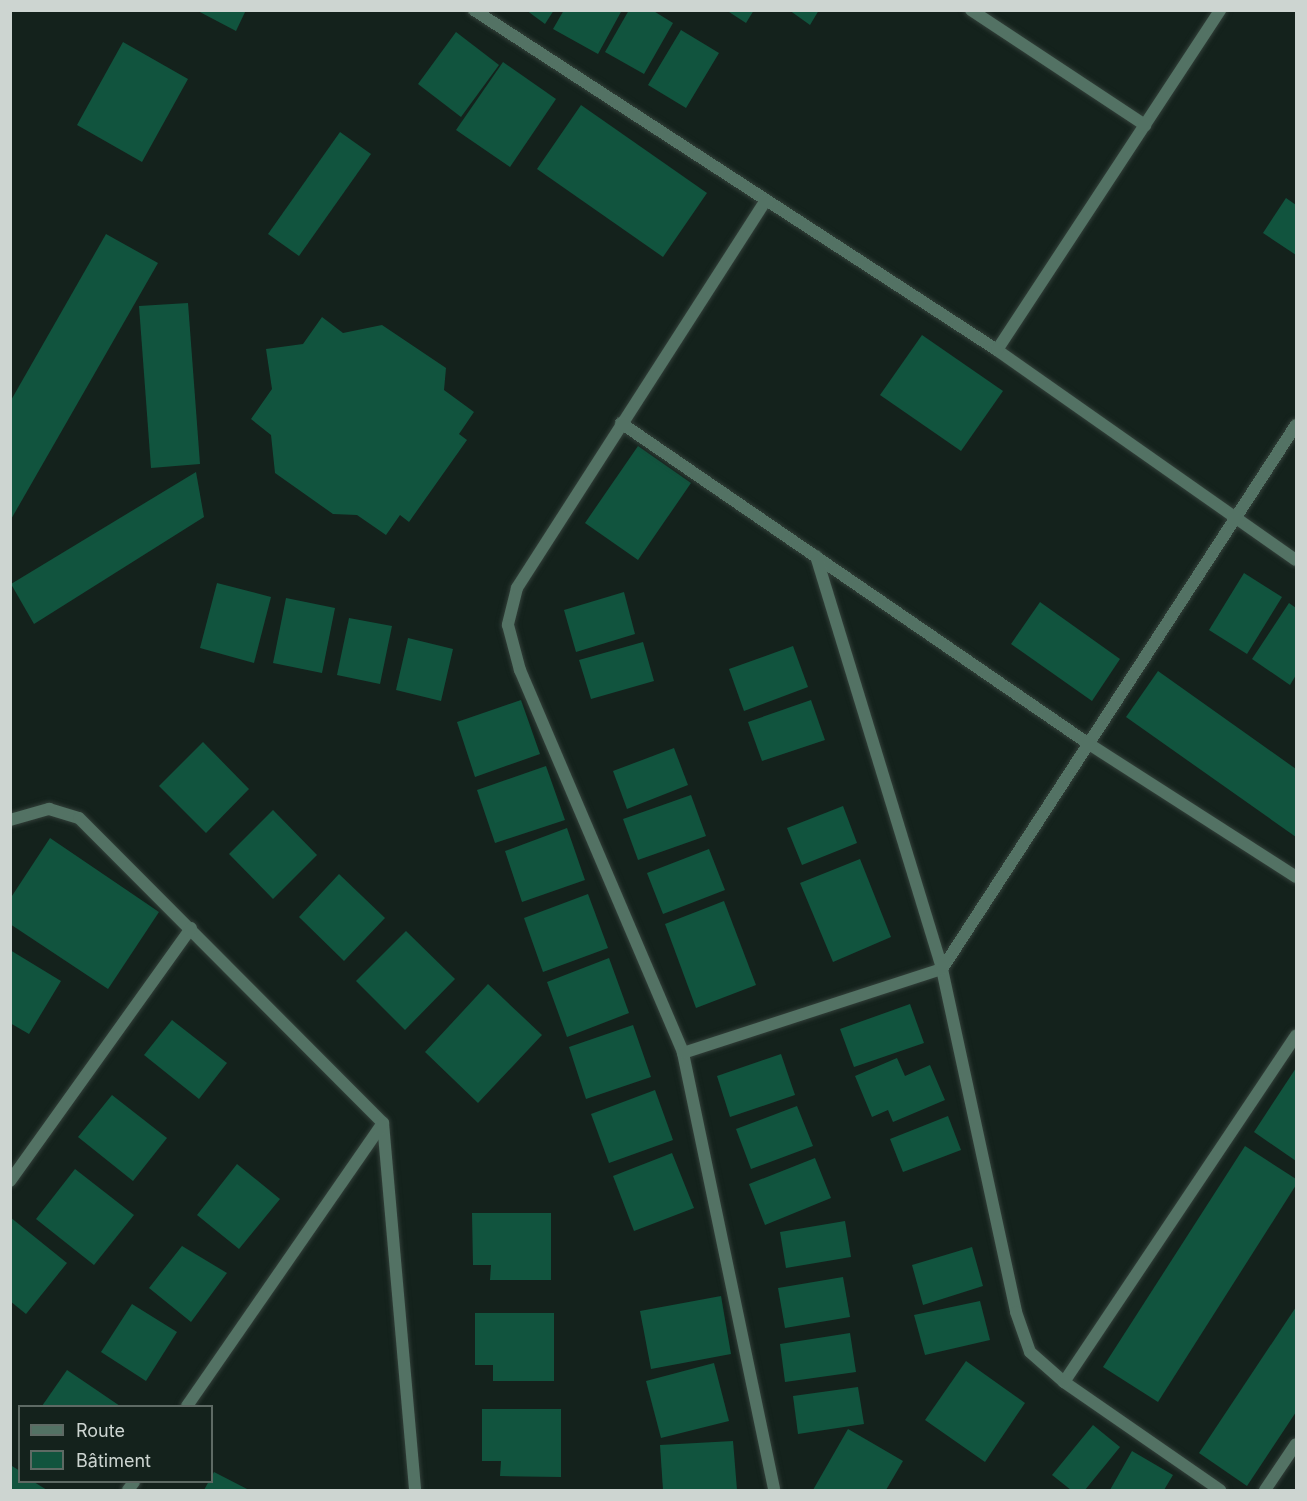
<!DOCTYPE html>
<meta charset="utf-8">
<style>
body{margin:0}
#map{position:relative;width:1307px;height:1501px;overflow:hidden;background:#14221c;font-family:Inter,sans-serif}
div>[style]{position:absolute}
.building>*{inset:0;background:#11543e}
.roads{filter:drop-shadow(0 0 2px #323f39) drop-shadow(0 0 2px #323f39)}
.minor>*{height:12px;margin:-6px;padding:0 6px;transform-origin:6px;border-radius:6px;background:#537264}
span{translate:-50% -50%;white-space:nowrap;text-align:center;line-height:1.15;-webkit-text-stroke:4.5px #14221c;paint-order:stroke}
.frame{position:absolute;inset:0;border:12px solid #cdd5d1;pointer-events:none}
.legend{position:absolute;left:18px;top:1405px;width:195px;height:78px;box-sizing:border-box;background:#14221c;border:2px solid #5e6a64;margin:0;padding:8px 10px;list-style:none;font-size:18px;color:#cdd5d1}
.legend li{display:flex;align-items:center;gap:12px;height:30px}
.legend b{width:30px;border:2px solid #5e6a64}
</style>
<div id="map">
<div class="building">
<i style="clip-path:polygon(196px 10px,246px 10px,236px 31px)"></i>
<i style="clip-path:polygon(526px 10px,554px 10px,545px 24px)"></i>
<i style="clip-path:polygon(564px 10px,622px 10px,598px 54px,553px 29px)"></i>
<i style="clip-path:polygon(629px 10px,652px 10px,673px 23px,644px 74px,605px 52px)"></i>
<i style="clip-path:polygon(726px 10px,754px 10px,746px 23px)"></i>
<i style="clip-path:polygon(789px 10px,819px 10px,810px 25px)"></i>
<i style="clip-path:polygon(681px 30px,719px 53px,686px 108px,648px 85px)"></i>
<i style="clip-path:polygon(456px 32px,499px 65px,461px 117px,418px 84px)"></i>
<i style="clip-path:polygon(123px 42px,188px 79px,142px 162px,77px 125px)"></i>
<i style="clip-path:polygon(503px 62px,556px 99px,510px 167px,456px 130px)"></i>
<i style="clip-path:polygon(581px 105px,707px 193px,663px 257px,537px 169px)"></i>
<i style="clip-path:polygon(340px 132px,371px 154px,299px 256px,268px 234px)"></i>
<i style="clip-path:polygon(1286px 198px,1296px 205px,1296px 255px,1263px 233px)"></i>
<i style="clip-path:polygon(106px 234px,158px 263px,10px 521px,10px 402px)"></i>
<i style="clip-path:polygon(188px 303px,200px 464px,151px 468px,139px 306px)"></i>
<i style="clip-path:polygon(322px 317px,343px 333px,382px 325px,446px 368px,444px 390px,474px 412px,459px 434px,467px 440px,409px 522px,400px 515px,386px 535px,357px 515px,333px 514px,275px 473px,271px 435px,251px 419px,272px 389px,266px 349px,303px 344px)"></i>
<i style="clip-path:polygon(922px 335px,1003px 391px,961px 451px,880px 395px)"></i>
<i style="clip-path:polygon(638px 446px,691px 483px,638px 560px,585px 523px)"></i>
<i style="clip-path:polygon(196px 472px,204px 517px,34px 624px,11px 584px)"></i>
<i style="clip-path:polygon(1244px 573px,1282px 597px,1247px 654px,1209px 630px)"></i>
<i style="clip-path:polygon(217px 583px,271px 597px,254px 663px,200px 648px)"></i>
<i style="clip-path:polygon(624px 592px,635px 634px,576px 652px,564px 610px)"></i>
<i style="clip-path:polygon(286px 598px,335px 608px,322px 673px,273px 663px)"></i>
<i style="clip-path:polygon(1040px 602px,1120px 659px,1092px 701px,1011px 644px)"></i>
<i style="clip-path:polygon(1289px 603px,1296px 608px,1296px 675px,1290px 685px,1252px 659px)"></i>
<i style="clip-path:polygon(349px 618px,392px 626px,380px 684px,337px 675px)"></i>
<i style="clip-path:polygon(408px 638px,453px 649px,441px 701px,396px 690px)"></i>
<i style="clip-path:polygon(643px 642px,654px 681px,591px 699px,579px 660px)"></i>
<i style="clip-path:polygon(793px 646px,808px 687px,744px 711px,729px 669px)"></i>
<i style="clip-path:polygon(1158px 671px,1296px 769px,1296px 837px,1126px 717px)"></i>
<i style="clip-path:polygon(521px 700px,540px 754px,475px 777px,457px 722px)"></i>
<i style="clip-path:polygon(811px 700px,825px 740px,762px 761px,748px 722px)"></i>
<i style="clip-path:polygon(203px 742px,249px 789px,206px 833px,159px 786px)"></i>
<i style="clip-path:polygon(674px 748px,688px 785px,627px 809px,613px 771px)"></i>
<i style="clip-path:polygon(546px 766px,565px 820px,495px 843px,477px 790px)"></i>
<i style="clip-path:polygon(691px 795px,706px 836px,638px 860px,623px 819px)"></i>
<i style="clip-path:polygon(843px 806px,857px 843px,802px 865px,787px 828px)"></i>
<i style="clip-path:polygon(273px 810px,317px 855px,273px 899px,229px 854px)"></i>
<i style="clip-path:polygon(567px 828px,585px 880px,522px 902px,505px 851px)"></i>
<i style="clip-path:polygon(50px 838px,159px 912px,108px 989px,10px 924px,10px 899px)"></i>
<i style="clip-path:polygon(709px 849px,725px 890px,663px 914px,647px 873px)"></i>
<i style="clip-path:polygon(860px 859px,891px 937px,833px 962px,800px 883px)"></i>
<i style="clip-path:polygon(339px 874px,385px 918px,344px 961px,299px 917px)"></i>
<i style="clip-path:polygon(588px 894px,608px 948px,543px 972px,524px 918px)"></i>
<i style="clip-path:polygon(724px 901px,756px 985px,696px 1008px,665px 924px)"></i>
<i style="clip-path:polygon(406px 931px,455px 979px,405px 1030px,356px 981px)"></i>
<i style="clip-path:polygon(10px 950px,61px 981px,29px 1034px,10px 1023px)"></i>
<i style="clip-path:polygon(609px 958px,629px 1013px,567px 1037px,547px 982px)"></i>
<i style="clip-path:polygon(488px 984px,542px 1035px,478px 1103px,425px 1052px)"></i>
<i style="clip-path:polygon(910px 1004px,924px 1043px,854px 1067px,840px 1029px)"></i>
<i style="clip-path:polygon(172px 1020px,227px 1063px,199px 1099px,144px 1055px)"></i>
<i style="clip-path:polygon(633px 1025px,651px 1077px,586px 1099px,569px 1047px)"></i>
<i style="clip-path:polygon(781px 1054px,795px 1095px,730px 1117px,717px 1076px)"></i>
<i style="clip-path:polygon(897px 1058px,905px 1076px,930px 1065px,945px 1100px,893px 1122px,888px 1110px,872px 1117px,855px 1076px)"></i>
<i style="clip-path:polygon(1296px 1068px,1296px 1161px,1254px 1132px)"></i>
<i style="clip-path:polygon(655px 1090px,673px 1140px,609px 1163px,591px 1114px)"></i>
<i style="clip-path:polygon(112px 1095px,167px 1138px,133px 1181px,78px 1137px)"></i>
<i style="clip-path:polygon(797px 1106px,813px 1146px,751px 1169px,736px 1129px)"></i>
<i style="clip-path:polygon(948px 1116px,961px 1150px,903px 1172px,890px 1139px)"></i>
<i style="clip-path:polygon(1245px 1146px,1296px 1179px,1296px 1185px,1158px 1402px,1103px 1367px)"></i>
<i style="clip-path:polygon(672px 1153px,694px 1208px,634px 1231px,613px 1176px)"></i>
<i style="clip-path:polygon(815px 1158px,831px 1198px,765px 1225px,749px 1184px)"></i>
<i style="clip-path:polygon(237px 1164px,280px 1199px,239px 1249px,197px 1215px)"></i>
<i style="clip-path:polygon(75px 1169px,134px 1215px,94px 1265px,36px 1219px)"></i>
<i style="clip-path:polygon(472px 1213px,551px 1213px,551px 1280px,490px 1280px,491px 1265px,473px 1265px)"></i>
<i style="clip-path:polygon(10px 1217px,67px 1263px,26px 1314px,10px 1301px)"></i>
<i style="clip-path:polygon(845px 1221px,851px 1257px,786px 1268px,780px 1232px)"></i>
<i style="clip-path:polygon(182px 1246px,227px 1273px,191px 1322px,149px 1288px)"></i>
<i style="clip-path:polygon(972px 1247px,983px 1286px,923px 1305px,912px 1265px)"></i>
<i style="clip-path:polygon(843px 1277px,850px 1317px,785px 1328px,778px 1288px)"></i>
<i style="clip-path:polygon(721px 1296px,731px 1354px,651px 1369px,640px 1311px)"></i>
<i style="clip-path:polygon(980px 1301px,990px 1340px,925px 1355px,914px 1315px)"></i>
<i style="clip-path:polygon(132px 1304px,177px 1332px,146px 1381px,101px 1352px)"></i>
<i style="clip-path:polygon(1296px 1307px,1296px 1412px,1247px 1486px,1199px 1453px)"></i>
<i style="clip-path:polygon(475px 1313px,554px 1313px,554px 1381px,493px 1381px,493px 1365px,475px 1365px)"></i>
<i style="clip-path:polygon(850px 1333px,856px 1372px,785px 1382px,780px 1344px)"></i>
<i style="clip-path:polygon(966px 1361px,1025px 1403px,985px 1462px,925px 1420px)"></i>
<i style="clip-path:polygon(714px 1363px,729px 1421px,661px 1438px,646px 1381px)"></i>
<i style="clip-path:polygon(67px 1370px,120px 1406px,42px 1406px)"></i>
<i style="clip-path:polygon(858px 1387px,864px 1424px,798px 1434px,793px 1396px)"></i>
<i style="clip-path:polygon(482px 1409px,561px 1409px,561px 1477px,500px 1476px,501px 1461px,482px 1461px)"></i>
<i style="clip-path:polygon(1093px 1425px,1120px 1447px,1085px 1490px,1071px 1490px,1052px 1475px)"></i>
<i style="clip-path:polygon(848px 1429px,903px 1461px,886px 1490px,813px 1490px)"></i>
<i style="clip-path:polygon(733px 1441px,737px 1490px,663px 1490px,660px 1445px)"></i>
<i style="clip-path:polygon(1132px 1451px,1173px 1475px,1164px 1490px,1110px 1490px)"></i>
<i style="clip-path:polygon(12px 1466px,20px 1471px,20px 1482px,34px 1482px,47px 1490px,10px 1490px)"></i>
<i style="clip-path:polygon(214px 1472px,249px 1490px,204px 1490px)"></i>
</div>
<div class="roads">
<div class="minor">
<i style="left:474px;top:10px;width:624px;rotate:33.03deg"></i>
<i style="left:997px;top:350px;width:365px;rotate:35.1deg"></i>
<i style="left:971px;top:10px;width:209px;rotate:33.5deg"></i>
<i style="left:766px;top:200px;width:461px;rotate:122.7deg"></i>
<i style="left:517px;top:588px;width:38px;rotate:104deg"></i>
<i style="left:508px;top:625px;width:47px;rotate:75.1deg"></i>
<i style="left:520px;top:670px;width:416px;rotate:66.9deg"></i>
<i style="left:683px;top:1053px;width:446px;rotate:78.2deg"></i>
<i style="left:997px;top:350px;width:407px;rotate:-56.7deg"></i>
<i style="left:621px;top:423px;width:568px;rotate:34.45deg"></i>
<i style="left:1089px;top:744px;width:246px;rotate:32.7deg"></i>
<i style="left:816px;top:556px;width:432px;rotate:73deg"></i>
<i style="left:942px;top:969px;width:351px;rotate:77.8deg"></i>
<i style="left:1016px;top:1312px;width:42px;rotate:70.7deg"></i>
<i style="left:1030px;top:1352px;width:45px;rotate:41.4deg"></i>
<i style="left:1064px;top:1382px;width:190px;rotate:34.7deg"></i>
<i style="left:10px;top:820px;width:41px;rotate:-15.8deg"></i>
<i style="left:49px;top:809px;width:31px;rotate:17deg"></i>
<i style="left:79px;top:818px;width:431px;rotate:45.1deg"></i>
<i style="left:383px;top:1123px;width:368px;rotate:85deg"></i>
<i style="left:683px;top:1053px;width:272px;rotate:-18deg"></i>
<i style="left:942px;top:969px;width:649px;rotate:-56.95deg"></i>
<i style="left:10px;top:1181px;width:311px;rotate:-54.4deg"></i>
<i style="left:1064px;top:1382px;width:417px;rotate:-56.2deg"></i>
<i style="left:187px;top:1406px;width:344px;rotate:-55.3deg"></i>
<i style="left:128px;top:1490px;width:10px;rotate:-53deg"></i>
<i style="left:1265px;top:1490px;width:55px;rotate:-56deg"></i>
</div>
</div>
<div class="frame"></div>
<ul class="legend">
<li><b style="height:8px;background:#537264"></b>Route</li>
<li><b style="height:16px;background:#11543e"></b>Bâtiment</li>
</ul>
</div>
